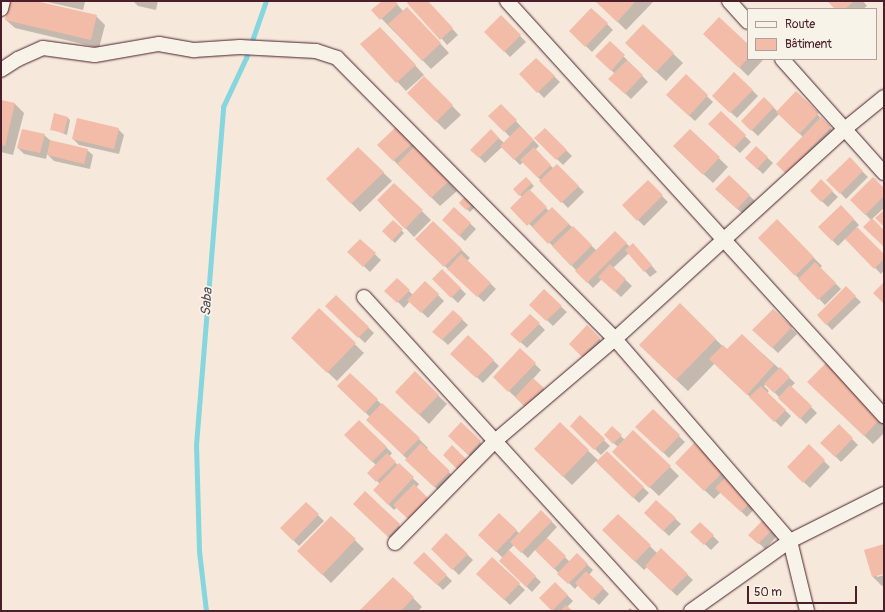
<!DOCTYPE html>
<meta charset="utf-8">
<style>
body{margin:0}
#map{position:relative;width:885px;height:612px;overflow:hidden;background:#f6e8db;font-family:Pangolin,sans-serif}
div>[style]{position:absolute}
.shadow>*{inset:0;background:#0003}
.stream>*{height:4.5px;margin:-2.25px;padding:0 2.25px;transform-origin:2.25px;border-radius:2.25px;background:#85d6df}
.building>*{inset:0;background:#f3bca8}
.roads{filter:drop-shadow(0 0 1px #4a1f2b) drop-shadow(0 0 1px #4a1f2b)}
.minor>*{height:14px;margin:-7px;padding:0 7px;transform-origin:7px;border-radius:7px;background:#f7f3e8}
span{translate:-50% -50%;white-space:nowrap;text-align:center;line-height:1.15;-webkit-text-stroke:3.5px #f7f3e8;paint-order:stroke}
.water-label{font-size:14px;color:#594d58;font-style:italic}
.frame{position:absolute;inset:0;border:2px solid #4a1f2b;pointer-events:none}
.legend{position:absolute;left:747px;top:8px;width:130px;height:52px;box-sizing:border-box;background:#f7f3e8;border:1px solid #b29e9c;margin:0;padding:5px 7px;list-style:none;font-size:12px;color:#4a1f2b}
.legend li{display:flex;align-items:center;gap:8px;height:20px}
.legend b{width:20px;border:1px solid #b29e9c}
.scale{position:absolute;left:747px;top:586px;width:110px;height:18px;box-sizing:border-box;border:2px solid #4a1f2b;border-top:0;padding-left:5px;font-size:12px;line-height:14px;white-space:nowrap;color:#4a1f2b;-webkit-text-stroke:3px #f7f3e8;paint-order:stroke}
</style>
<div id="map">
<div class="shadow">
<i style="clip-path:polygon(11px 1px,31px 1px,96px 16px,105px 25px,99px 48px,15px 28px,6px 20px)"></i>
<i style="clip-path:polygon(43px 1px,84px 1px,85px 2px,83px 10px)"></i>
<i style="clip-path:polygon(133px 1px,158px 1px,156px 10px,138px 6px)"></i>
<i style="clip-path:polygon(383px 1px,394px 1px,404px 12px,416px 17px,449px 53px,431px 69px,373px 10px)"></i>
<i style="clip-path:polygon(410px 1px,427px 1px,458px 35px,447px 45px)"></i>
<i style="clip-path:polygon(596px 1px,652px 1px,653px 2px,626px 30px)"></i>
<i style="clip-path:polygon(829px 1px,863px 1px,867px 6px,863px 9px,836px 9px)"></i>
<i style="clip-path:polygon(501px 16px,526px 42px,510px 57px,485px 32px)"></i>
<i style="clip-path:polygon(607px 24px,613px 30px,592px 52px,570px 31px)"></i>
<i style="clip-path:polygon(643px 25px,683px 63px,666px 81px,635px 52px)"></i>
<i style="clip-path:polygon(389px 37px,424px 75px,406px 91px,362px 44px)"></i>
<i style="clip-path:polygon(610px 42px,648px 82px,631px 99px,610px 79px,615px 74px,597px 56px)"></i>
<i style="clip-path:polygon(713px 42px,748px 45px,748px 59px,763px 60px,748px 76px)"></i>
<i style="clip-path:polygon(536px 59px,560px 82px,544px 98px,521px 74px)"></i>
<i style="clip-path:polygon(686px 76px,713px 102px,695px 121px,673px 101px)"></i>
<i style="clip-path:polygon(424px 77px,461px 115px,445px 130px,408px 93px)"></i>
<i style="clip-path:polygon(752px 90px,758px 96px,737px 118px,713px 96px)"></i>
<i style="clip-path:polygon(796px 92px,836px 134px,793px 179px,777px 164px,803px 137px,779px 114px,758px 136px,742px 121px,764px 98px,778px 112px)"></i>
<i style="clip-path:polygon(1px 101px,15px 104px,24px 113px,13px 155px,1px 152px)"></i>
<i style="clip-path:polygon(501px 105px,539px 146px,535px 150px,553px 168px,557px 165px,584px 192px,568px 208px,523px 162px,520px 165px,502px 147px,485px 163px,472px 150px,491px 131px,504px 143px,510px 137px,490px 116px)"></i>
<i style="clip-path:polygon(721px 113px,751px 142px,740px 153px,710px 124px)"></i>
<i style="clip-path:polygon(68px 118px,70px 120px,67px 135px,52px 129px)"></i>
<i style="clip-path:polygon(397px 127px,457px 191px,440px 206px,378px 145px)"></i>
<i style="clip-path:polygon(118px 129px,124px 135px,119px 154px,79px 145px,73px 139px)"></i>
<i style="clip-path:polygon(545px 129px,572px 156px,563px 165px,536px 138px)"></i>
<i style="clip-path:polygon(690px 130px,728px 167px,713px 183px,683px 155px)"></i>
<i style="clip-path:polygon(44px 135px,51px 141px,87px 150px,93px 155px,90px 169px,54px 161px,47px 154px,46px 159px,24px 154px,18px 148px)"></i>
<i style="clip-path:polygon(756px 147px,773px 163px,763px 174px,746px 158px)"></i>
<i style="clip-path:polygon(358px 148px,392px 181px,360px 212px,327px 179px)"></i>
<i style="clip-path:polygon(850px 159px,868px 177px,846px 199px,828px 180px)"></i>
<i style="clip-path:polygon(729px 176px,755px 201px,743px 214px,722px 195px)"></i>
<i style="clip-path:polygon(526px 178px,534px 186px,529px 191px,549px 211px,552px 208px,597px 251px,615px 232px,630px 247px,639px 251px,657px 272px,650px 277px,629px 253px,613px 268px,632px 286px,621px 297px,602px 279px,593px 288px,555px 248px,512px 208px,523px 198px,514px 189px)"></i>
<i style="clip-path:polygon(821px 181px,838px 197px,828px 207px,811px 191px)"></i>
<i style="clip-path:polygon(648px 182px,668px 202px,644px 226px,623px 205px)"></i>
<i style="clip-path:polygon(394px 184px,431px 220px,414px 237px,378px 200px)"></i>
<i style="clip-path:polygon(884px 190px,884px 208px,872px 219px,884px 231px,884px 246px,871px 220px,851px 200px)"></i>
<i style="clip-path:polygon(466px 197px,476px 206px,470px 212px,460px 203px)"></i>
<i style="clip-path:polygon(841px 206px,859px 225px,856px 228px,884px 256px,884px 270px,881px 274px,846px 238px,838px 246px,819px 227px)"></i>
<i style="clip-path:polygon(454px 208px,476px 229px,465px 241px,443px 220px)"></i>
<i style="clip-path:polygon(393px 221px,404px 233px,395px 243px,383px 231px)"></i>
<i style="clip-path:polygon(777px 221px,822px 266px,820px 268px,841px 289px,825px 305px,759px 238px)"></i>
<i style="clip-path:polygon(433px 222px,470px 258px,467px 261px,496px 289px,484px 302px,425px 248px)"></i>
<i style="clip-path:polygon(360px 240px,381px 260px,370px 272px,349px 252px)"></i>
<i style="clip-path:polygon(442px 270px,466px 294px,458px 303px,433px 279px)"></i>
<i style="clip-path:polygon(397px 279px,413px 295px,425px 282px,444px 301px,428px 318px,410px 301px,404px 308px,386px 290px)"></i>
<i style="clip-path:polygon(846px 288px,861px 302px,832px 330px,818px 315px)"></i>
<i style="clip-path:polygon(544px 291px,567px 312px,553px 326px,531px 305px)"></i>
<i style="clip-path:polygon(336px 296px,374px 333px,365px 343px,326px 306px)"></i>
<i style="clip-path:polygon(680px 305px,736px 359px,742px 335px,795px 383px,791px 387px,817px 413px,806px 424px,766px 384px,764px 386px,769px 391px,767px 393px,791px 416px,781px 427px,715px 363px,688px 391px,652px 357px)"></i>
<i style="clip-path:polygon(319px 310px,364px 353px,337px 381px,301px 347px)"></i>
<i style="clip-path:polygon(773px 310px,797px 334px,778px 353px,754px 330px)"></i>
<i style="clip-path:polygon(453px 311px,468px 325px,448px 345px,434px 332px)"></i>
<i style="clip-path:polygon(530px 315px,545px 330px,527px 348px,512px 334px)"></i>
<i style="clip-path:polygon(587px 327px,605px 344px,588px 362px,570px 344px)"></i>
<i style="clip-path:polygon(468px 336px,499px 366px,483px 383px,452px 354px)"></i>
<i style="clip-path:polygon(520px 350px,541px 370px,533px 379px,549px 394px,531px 412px,494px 377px)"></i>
<i style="clip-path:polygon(415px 373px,447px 404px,429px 424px,405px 401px)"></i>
<i style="clip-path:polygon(350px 375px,419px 439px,428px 448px,426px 450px,455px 478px,440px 492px,376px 428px,370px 417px,339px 386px)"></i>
<i style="clip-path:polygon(818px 391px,884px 416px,884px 433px,873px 444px)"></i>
<i style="clip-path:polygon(653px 411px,685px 442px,669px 458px,637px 427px)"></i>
<i style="clip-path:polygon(580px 417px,610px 446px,601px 455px,571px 426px)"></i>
<i style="clip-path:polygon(359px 421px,392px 453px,389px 457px,419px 484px,416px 488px,433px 505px,414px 524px,397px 507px,394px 510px,374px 490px,380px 484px,369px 473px,377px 466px,345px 435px)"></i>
<i style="clip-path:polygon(461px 423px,486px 448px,474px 460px,449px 436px)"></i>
<i style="clip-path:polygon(560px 424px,599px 461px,607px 453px,649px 493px,639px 503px,596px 461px,572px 485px,544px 458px)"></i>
<i style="clip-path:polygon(839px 426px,858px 445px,841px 462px,822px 443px)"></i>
<i style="clip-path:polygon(612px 428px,625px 440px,670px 467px,679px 476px,659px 496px,622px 461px,618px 447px,605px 435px)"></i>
<i style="clip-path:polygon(694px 445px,756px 507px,747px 517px,721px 492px,714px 499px,685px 472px)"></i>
<i style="clip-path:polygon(809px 446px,830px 467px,810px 488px,788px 467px)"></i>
<i style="clip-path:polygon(365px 493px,405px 531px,394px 542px,355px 504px)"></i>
<i style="clip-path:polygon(656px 501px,681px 524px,669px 536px,645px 513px)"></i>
<i style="clip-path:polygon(306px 503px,324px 521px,299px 546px,281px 528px)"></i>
<i style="clip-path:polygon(541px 511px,557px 527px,546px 539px,570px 562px,577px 555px,593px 570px,589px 575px,609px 594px,599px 605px,578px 585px,575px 589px,535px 550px,528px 558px,514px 545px,508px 551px,541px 582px,532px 592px,500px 561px,503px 558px,479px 535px,499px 514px,520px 534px)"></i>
<i style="clip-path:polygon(618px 515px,658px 554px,661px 550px,693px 580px,677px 596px,647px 567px,644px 570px,612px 539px)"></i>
<i style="clip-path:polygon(331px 517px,364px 549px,331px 583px,299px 551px)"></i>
<i style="clip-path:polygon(763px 521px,778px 535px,765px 549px,750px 535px)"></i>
<i style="clip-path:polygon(700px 523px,719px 542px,711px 550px,692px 532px)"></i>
<i style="clip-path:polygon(447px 535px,473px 560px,459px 575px,432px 549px)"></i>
<i style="clip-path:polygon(884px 545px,884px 573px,877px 575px,877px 577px,884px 575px,884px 585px,882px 586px,873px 577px)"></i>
<i style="clip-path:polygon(424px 554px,452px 581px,443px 590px,415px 563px)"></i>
<i style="clip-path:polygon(492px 558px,525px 590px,510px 605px,477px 574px)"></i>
<i style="clip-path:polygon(393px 578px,422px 607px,418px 611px,361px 611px)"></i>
<i style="clip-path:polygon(555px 583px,573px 601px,567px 607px,572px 611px,553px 611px,540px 598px)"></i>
<i style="clip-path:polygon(630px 608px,634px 611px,627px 611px)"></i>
</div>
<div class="stream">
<i style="left:206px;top:611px;width:60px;rotate:-96.7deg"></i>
<i style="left:199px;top:551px;width:106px;rotate:-91.6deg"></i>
<i style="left:196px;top:445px;width:339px;rotate:-85.4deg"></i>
<i style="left:223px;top:107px;width:54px;rotate:-64.9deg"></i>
<i style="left:246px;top:58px;width:60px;rotate:-70.7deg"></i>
</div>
<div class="building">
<i style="clip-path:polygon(10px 1px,36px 1px,97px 15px,91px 40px,5px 20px)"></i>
<i style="clip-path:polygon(382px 1px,395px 1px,398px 4px,380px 20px,371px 10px)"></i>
<i style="clip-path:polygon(408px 1px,428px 1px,453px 28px,440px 40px,407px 3px)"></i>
<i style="clip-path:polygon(595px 1px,636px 1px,617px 22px)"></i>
<i style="clip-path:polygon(827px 1px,854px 1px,845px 9px,835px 9px)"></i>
<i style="clip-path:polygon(407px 7px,441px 43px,422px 61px,388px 24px)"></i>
<i style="clip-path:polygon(591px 8px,608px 23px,585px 47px,569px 31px)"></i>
<i style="clip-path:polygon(501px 15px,521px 35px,504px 52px,484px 32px)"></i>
<i style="clip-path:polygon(719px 17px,748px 44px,748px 58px,739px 68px,703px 34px)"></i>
<i style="clip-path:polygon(643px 24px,674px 53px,656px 72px,625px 43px)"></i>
<i style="clip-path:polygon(380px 27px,416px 65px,396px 83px,360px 44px)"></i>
<i style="clip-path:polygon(610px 41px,625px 55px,611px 71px,595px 56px)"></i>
<i style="clip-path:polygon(536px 58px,555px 76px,537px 93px,519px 74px)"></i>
<i style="clip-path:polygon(627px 60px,643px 75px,625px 94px,608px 79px)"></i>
<i style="clip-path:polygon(734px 72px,753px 90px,730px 113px,712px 96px)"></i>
<i style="clip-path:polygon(686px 74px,708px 95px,689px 116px,666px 95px)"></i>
<i style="clip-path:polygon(424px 76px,453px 105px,436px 122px,407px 93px)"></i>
<i style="clip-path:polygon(796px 91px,819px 113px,799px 134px,776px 112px)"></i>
<i style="clip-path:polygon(764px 97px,774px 107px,751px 131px,741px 121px)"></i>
<i style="clip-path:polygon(1px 100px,15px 103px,5px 146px,1px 145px)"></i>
<i style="clip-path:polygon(501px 104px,517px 120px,504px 132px,488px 116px)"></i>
<i style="clip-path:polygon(721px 111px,746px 135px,734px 148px,708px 124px)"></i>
<i style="clip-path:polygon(54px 113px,68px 117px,64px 133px,50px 130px)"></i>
<i style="clip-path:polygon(821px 117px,831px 127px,786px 174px,776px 164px)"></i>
<i style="clip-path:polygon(77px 118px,119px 128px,114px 149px,72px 139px)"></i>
<i style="clip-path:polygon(397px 126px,413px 143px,393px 161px,377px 145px)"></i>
<i style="clip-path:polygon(520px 126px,534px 140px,514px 160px,500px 146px)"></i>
<i style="clip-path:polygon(545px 128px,567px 150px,556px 160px,534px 138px)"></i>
<i style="clip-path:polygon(22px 129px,45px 134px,40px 153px,17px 148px)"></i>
<i style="clip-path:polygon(491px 129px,499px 138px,479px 158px,470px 150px)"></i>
<i style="clip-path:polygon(690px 129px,720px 157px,703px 175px,673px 146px)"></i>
<i style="clip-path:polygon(50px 140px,88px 149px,84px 164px,47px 155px)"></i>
<i style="clip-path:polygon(415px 146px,449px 181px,431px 198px,397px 164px)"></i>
<i style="clip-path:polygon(756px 146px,768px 157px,757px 169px,745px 158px)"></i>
<i style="clip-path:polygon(358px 147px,384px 172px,351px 204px,326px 179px)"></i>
<i style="clip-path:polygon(534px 147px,551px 165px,538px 178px,520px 160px)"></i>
<i style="clip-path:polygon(850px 157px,863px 171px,840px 194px,826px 180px)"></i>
<i style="clip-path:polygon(557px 164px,579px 186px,561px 203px,539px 181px)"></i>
<i style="clip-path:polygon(729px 175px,750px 195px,737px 209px,715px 189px)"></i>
<i style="clip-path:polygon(526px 177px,532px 183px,519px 196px,513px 189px)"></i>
<i style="clip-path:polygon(873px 177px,884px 188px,884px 196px,865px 215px,850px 200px)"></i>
<i style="clip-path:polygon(821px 179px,833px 191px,821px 202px,810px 191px)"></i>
<i style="clip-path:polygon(648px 180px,663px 195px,637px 221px,622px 205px)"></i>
<i style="clip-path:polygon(394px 183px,423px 210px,405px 229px,377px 200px)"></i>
<i style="clip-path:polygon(529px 189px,547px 207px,527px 226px,510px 208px)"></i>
<i style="clip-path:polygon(466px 195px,474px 203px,466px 210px,459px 203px)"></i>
<i style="clip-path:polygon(841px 205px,854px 219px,832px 241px,818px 227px)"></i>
<i style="clip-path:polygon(454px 207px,471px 223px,459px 236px,442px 220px)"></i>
<i style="clip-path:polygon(552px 207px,569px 224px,548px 244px,532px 227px)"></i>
<i style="clip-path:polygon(884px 210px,884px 227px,875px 218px)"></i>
<i style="clip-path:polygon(872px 218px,884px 230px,884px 247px,863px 227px)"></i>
<i style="clip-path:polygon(777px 219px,814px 257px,795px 276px,758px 238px)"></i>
<i style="clip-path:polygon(393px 220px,403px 229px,392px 241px,382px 231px)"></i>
<i style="clip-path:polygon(433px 221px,462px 249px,444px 267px,415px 239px)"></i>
<i style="clip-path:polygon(573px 226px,592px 245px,571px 266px,552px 246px)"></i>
<i style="clip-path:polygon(857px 227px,884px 254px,884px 259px,874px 269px,845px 239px)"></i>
<i style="clip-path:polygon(615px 231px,627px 243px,587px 283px,575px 271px)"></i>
<i style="clip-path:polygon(360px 239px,376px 253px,363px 267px,347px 252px)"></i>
<i style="clip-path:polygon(633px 243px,652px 265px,644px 272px,625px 250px)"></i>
<i style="clip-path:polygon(461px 254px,491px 283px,477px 297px,447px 269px)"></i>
<i style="clip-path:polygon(815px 262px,836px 283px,818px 300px,798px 279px)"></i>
<i style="clip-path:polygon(610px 264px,626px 279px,615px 292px,598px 277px)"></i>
<i style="clip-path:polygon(442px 269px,461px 288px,451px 298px,432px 279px)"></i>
<i style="clip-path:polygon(397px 278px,410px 290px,397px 303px,384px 291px)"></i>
<i style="clip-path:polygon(425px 281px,439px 294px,421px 313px,407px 300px)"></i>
<i style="clip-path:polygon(884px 282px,884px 304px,873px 293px)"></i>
<i style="clip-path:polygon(846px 286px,856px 296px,826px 325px,817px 315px)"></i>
<i style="clip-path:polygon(544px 289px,562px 306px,546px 321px,529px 305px)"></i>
<i style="clip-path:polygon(336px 295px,369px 327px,358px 338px,325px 306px)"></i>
<i style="clip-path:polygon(680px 303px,716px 339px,676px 380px,639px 345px)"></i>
<i style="clip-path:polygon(319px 308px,356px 343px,327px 373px,291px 338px)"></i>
<i style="clip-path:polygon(773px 309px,792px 327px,772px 348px,752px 330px)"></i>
<i style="clip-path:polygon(453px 310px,463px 319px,442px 340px,432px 332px)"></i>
<i style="clip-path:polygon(530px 314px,540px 323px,520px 343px,510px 334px)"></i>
<i style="clip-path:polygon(587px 325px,600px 338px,582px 357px,569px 344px)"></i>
<i style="clip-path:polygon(742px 334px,774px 365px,747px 395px,709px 359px,723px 345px,727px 349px)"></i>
<i style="clip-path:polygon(468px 335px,494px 360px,476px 378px,450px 354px)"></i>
<i style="clip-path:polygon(520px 348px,536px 363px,508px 392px,493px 377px)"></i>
<i style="clip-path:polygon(828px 361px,884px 415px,864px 436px,807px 382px)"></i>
<i style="clip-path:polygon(780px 367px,790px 377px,774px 393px,764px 384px)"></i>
<i style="clip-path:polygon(415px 371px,439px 395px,419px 415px,395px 392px)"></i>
<i style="clip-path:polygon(350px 373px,378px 399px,365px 413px,337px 386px)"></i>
<i style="clip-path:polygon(533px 378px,544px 388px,525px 407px,515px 397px)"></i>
<i style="clip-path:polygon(790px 385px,812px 406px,800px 419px,778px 398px)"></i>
<i style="clip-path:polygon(761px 386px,786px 410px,774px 422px,749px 397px)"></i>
<i style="clip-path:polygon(382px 403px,420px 438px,403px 455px,366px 420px)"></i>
<i style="clip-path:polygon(653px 409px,680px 435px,663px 453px,635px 427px)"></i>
<i style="clip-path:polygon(580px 415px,605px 439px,594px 450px,570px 426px)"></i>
<i style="clip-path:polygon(359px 420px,387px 447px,372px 462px,344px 435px)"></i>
<i style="clip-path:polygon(461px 422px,481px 441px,468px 455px,448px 436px)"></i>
<i style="clip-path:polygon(560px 422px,589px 450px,563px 477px,534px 449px)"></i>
<i style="clip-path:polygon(839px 424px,853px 438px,835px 457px,820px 443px)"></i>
<i style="clip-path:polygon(612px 426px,622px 435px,613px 444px,604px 435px)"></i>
<i style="clip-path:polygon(633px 430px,671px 466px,649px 488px,612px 452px)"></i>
<i style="clip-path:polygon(421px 443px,450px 471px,434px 487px,405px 460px)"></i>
<i style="clip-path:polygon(694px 443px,723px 472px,704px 491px,675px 463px)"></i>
<i style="clip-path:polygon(809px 444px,825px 460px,803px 483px,787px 467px)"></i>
<i style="clip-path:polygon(452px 445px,467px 460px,458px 470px,443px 455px)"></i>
<i style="clip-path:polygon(607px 451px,644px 487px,633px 498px,596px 462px)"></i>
<i style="clip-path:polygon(387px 453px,396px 462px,376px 482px,367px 473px)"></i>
<i style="clip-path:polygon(399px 463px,414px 477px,388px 505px,373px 490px)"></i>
<i style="clip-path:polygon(726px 477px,751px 501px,741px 512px,715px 488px)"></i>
<i style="clip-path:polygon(414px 484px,428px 498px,408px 519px,393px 505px)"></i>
<i style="clip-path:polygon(365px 491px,400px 524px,388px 537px,353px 504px)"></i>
<i style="clip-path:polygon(656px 500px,676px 518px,663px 531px,644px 513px)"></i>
<i style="clip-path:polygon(306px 502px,319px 514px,293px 541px,280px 528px)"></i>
<i style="clip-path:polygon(541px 510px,552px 521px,521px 553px,510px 542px)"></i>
<i style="clip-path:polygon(499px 513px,517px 530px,496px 552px,478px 535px)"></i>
<i style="clip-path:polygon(618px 514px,651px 545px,635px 562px,602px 530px)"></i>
<i style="clip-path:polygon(331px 516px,356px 539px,322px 575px,297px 551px)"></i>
<i style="clip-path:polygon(763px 520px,773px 529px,758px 544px,748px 535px)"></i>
<i style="clip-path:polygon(700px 522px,714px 535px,704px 545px,690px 532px)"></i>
<i style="clip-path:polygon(446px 533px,468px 554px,452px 570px,431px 549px)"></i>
<i style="clip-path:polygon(547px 538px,566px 556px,554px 569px,535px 550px)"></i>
<i style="clip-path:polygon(884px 544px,884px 574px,872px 577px,864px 550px)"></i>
<i style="clip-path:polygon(661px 548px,688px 574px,671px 591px,645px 566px)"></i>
<i style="clip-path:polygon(509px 550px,536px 576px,526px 587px,499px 561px)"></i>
<i style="clip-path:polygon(424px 552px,447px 575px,437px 585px,413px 563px)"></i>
<i style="clip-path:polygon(577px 553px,588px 564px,568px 584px,557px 574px)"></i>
<i style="clip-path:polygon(492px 557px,520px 583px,504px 600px,476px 574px)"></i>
<i style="clip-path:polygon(586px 571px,604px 588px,592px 600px,575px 583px)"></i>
<i style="clip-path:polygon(393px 577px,414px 597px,401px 611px,359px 611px)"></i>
<i style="clip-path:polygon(555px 582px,568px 595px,552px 611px,539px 598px)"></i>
<i style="clip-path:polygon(566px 605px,573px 611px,560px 611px)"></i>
</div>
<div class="roads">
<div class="minor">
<i style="left:507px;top:1px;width:561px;rotate:47.75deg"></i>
<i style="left:729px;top:1px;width:28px;rotate:48deg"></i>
<i style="left:1px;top:9px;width:8px;rotate:-76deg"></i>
<i style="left:782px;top:59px;width:153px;rotate:48.2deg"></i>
<i style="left:1px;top:70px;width:20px;rotate:-33deg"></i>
<i style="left:18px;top:59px;width:27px;rotate:-24deg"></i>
<i style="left:43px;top:48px;width:52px;rotate:7.7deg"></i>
<i style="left:95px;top:55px;width:65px;rotate:-9.8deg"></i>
<i style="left:159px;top:44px;width:36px;rotate:10deg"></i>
<i style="left:194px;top:50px;width:46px;rotate:-3.7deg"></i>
<i style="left:240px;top:47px;width:76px;rotate:3deg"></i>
<i style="left:316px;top:51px;width:22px;rotate:18deg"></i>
<i style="left:337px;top:58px;width:395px;rotate:45.3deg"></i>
<i style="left:615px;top:339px;width:267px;rotate:49.1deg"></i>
<i style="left:790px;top:541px;width:72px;rotate:76.3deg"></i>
<i style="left:364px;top:297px;width:425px;rotate:47.7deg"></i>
<i style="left:395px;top:543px;width:143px;rotate:-45.6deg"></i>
<i style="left:495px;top:441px;width:157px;rotate:-40.4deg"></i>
<i style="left:615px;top:339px;width:313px;rotate:-42.4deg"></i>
<i style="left:846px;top:128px;width:49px;rotate:-39.2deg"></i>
<i style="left:691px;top:611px;width:121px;rotate:-35.3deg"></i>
<i style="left:790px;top:541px;width:105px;rotate:-26.6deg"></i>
</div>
</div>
<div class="water-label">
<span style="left:207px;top:302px;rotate:-86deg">Saba</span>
</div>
<div class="frame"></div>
<ul class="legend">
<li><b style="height:5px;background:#f7f3e8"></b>Route</li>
<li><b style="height:11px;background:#f3bca8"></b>Bâtiment</li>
</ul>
<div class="scale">50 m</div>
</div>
